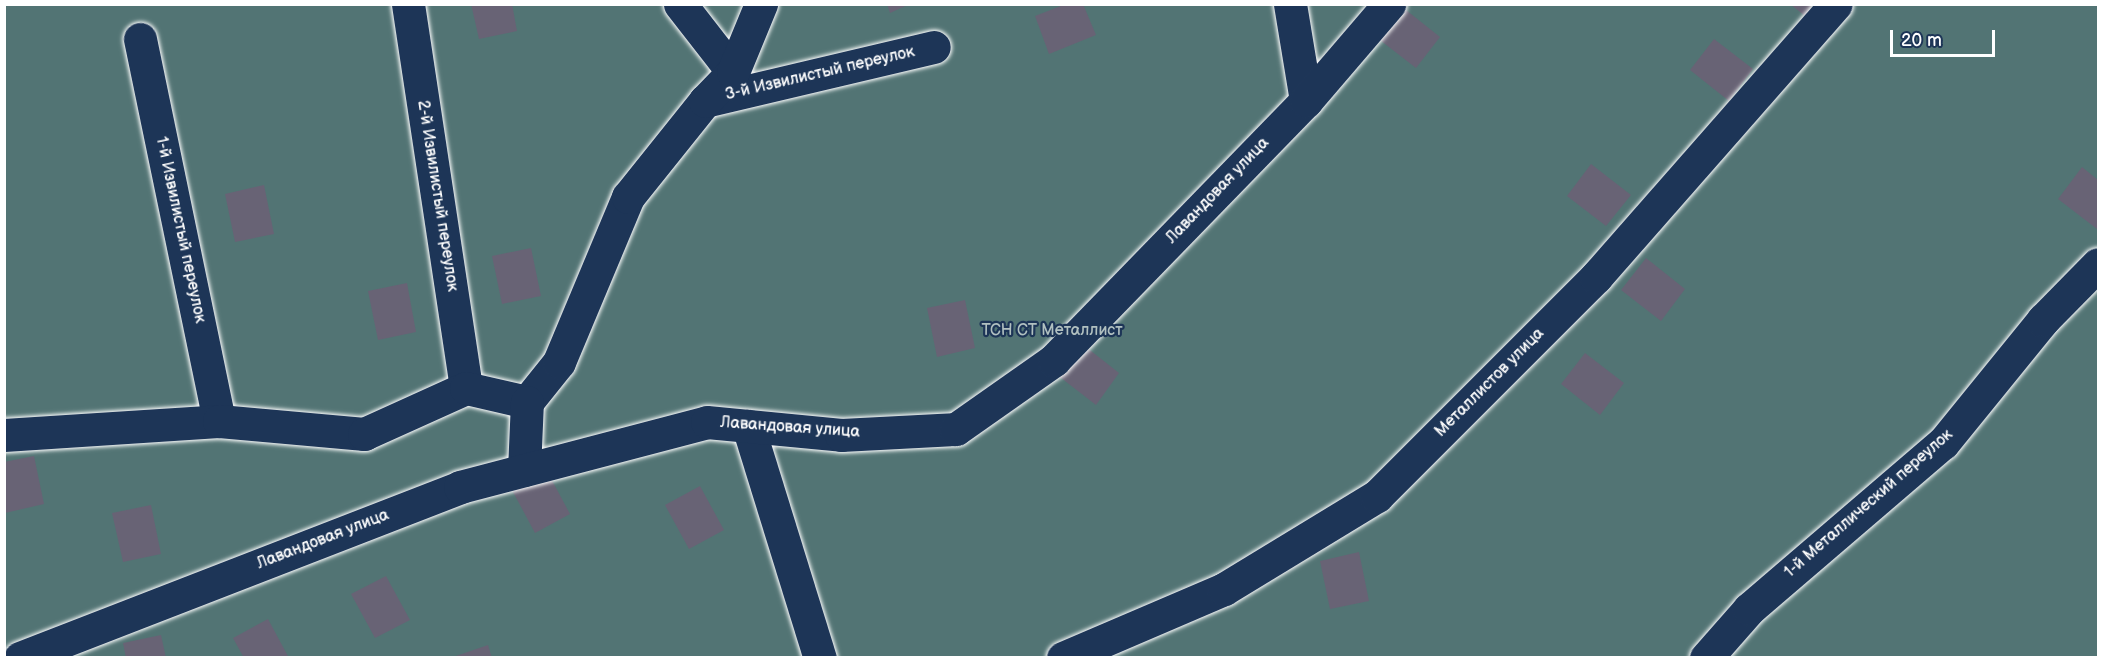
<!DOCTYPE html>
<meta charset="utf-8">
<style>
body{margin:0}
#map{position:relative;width:2103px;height:662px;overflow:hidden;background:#344360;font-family:"Balsamiq Sans",sans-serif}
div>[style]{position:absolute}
.green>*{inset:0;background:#527474}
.building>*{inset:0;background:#686375}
.roads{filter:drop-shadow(0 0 2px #fff) drop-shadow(0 0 2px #fff)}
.minor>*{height:33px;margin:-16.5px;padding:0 16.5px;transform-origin:16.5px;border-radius:16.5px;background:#1d3557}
span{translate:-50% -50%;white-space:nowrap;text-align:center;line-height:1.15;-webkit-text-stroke:4.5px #1d3557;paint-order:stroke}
.street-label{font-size:16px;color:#fff}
.park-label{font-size:16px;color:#b1c0c0}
.frame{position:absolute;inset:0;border:6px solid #fff;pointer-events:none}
.scale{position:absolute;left:1890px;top:30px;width:105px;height:27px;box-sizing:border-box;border:3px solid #fff;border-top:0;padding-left:8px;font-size:18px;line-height:21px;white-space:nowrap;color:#fff;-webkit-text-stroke:4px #1d3557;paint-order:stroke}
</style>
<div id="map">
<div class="green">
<i style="clip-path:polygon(5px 5px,2098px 5px,2098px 657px,5px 657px)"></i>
</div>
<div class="building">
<i style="clip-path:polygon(471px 4px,512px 4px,517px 31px,479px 39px)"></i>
<i style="clip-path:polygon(887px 4px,910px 4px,890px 13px)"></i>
<i style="clip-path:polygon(1066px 4px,1083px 4px,1096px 35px,1049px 54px,1035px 16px)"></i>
<i style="clip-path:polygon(1790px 4px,1813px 4px,1805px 16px)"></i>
<i style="clip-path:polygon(1401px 6px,1440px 37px,1416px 68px,1376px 37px)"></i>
<i style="clip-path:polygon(1714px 39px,1753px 69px,1729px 101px,1690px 70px)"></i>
<i style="clip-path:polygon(1591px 164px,1631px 195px,1606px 226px,1567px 196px)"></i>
<i style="clip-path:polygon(2082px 167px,2098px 180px,2097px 229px,2058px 199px)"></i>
<i style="clip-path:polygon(264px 185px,274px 234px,235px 242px,225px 194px)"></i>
<i style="clip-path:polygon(531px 248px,541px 296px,502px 304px,492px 256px)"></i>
<i style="clip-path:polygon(1646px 258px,1685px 289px,1661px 321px,1621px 290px)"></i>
<i style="clip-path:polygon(407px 283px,416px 332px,378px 340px,368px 291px)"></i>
<i style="clip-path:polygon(965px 300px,975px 348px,937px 357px,927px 308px)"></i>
<i style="clip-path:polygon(1081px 343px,1119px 373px,1096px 405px,1056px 374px)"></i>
<i style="clip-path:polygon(1585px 353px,1624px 383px,1600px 415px,1561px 384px)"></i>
<i style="clip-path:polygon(34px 456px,44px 504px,5px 513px,4px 462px)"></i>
<i style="clip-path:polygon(547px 471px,570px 514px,535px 533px,512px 490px)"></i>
<i style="clip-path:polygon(700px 486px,724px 530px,689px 549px,665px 505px)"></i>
<i style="clip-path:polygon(151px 505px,161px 554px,123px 562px,112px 513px)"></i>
<i style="clip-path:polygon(1359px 552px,1369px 601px,1330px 609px,1320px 561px)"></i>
<i style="clip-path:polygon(386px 576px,410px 620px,375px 638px,351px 594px)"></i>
<i style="clip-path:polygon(268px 619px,289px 658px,244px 658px,233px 638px)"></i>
<i style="clip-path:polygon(161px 635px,166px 658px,126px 658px,123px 643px)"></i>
<i style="clip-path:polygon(488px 645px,492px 658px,453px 658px,453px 657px)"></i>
</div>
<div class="roads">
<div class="minor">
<i style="left:408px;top:4px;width:388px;rotate:81.4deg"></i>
<i style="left:680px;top:4px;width:86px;rotate:52.1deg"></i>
<i style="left:1290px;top:4px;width:98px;rotate:80.6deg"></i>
<i style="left:140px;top:39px;width:390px;rotate:78.3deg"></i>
<i style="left:705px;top:101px;width:235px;rotate:-13.3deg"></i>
<i style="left:748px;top:426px;width:243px;rotate:72.8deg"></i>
<i style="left:4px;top:435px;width:215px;rotate:-3.7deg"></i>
<i style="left:219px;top:421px;width:146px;rotate:5.1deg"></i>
<i style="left:364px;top:434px;width:112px;rotate:-24.3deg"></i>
<i style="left:466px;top:388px;width:63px;rotate:12.9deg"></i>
<i style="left:527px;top:402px;width:51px;rotate:-51.3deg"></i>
<i style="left:559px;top:362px;width:179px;rotate:-67.3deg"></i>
<i style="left:628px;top:197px;width:123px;rotate:-51.3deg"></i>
<i style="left:705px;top:101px;width:40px;rotate:-46deg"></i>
<i style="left:733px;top:72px;width:74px;rotate:-67.6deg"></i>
<i style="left:524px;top:470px;width:68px;rotate:-87.5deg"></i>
<i style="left:20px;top:658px;width:472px;rotate:-21.2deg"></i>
<i style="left:460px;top:487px;width:255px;rotate:-14.7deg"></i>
<i style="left:707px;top:422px;width:135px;rotate:5.5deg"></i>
<i style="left:841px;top:435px;width:115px;rotate:-3deg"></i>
<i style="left:956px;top:429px;width:120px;rotate:-35.1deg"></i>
<i style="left:1054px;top:360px;width:361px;rotate:-45.8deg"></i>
<i style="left:1306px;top:101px;width:128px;rotate:-49.4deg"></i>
<i style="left:1063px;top:658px;width:175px;rotate:-23.2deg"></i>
<i style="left:1224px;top:589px;width:179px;rotate:-31.3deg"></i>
<i style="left:1377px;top:496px;width:310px;rotate:-45deg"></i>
<i style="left:1596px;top:277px;width:363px;rotate:-48.7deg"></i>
<i style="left:1706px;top:658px;width:65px;rotate:-48.7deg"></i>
<i style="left:1749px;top:609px;width:255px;rotate:-40.6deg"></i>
<i style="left:1943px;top:443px;width:159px;rotate:-50.9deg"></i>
<i style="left:2043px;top:320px;width:78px;rotate:-45.5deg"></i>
</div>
</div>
<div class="street-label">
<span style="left:820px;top:74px;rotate:-13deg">3-й Извилистый переулок</span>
<span style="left:1218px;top:191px;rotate:-46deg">Лавандовая улица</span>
<span style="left:437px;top:196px;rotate:81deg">2-й Извилистый переулок</span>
<span style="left:180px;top:230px;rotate:78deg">1-й Извилистый переулок</span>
<span style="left:1490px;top:383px;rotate:-45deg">Металлистов улица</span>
<span style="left:790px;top:428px;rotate:4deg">Лавандовая улица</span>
<span style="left:1869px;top:504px;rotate:-41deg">1-й Металлический переулок</span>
<span style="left:323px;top:540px;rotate:-21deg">Лавандовая улица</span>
</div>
<div class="park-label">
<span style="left:1052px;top:331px">ТСН СТ Металлист</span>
</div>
<div class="frame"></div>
<div class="scale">20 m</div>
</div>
